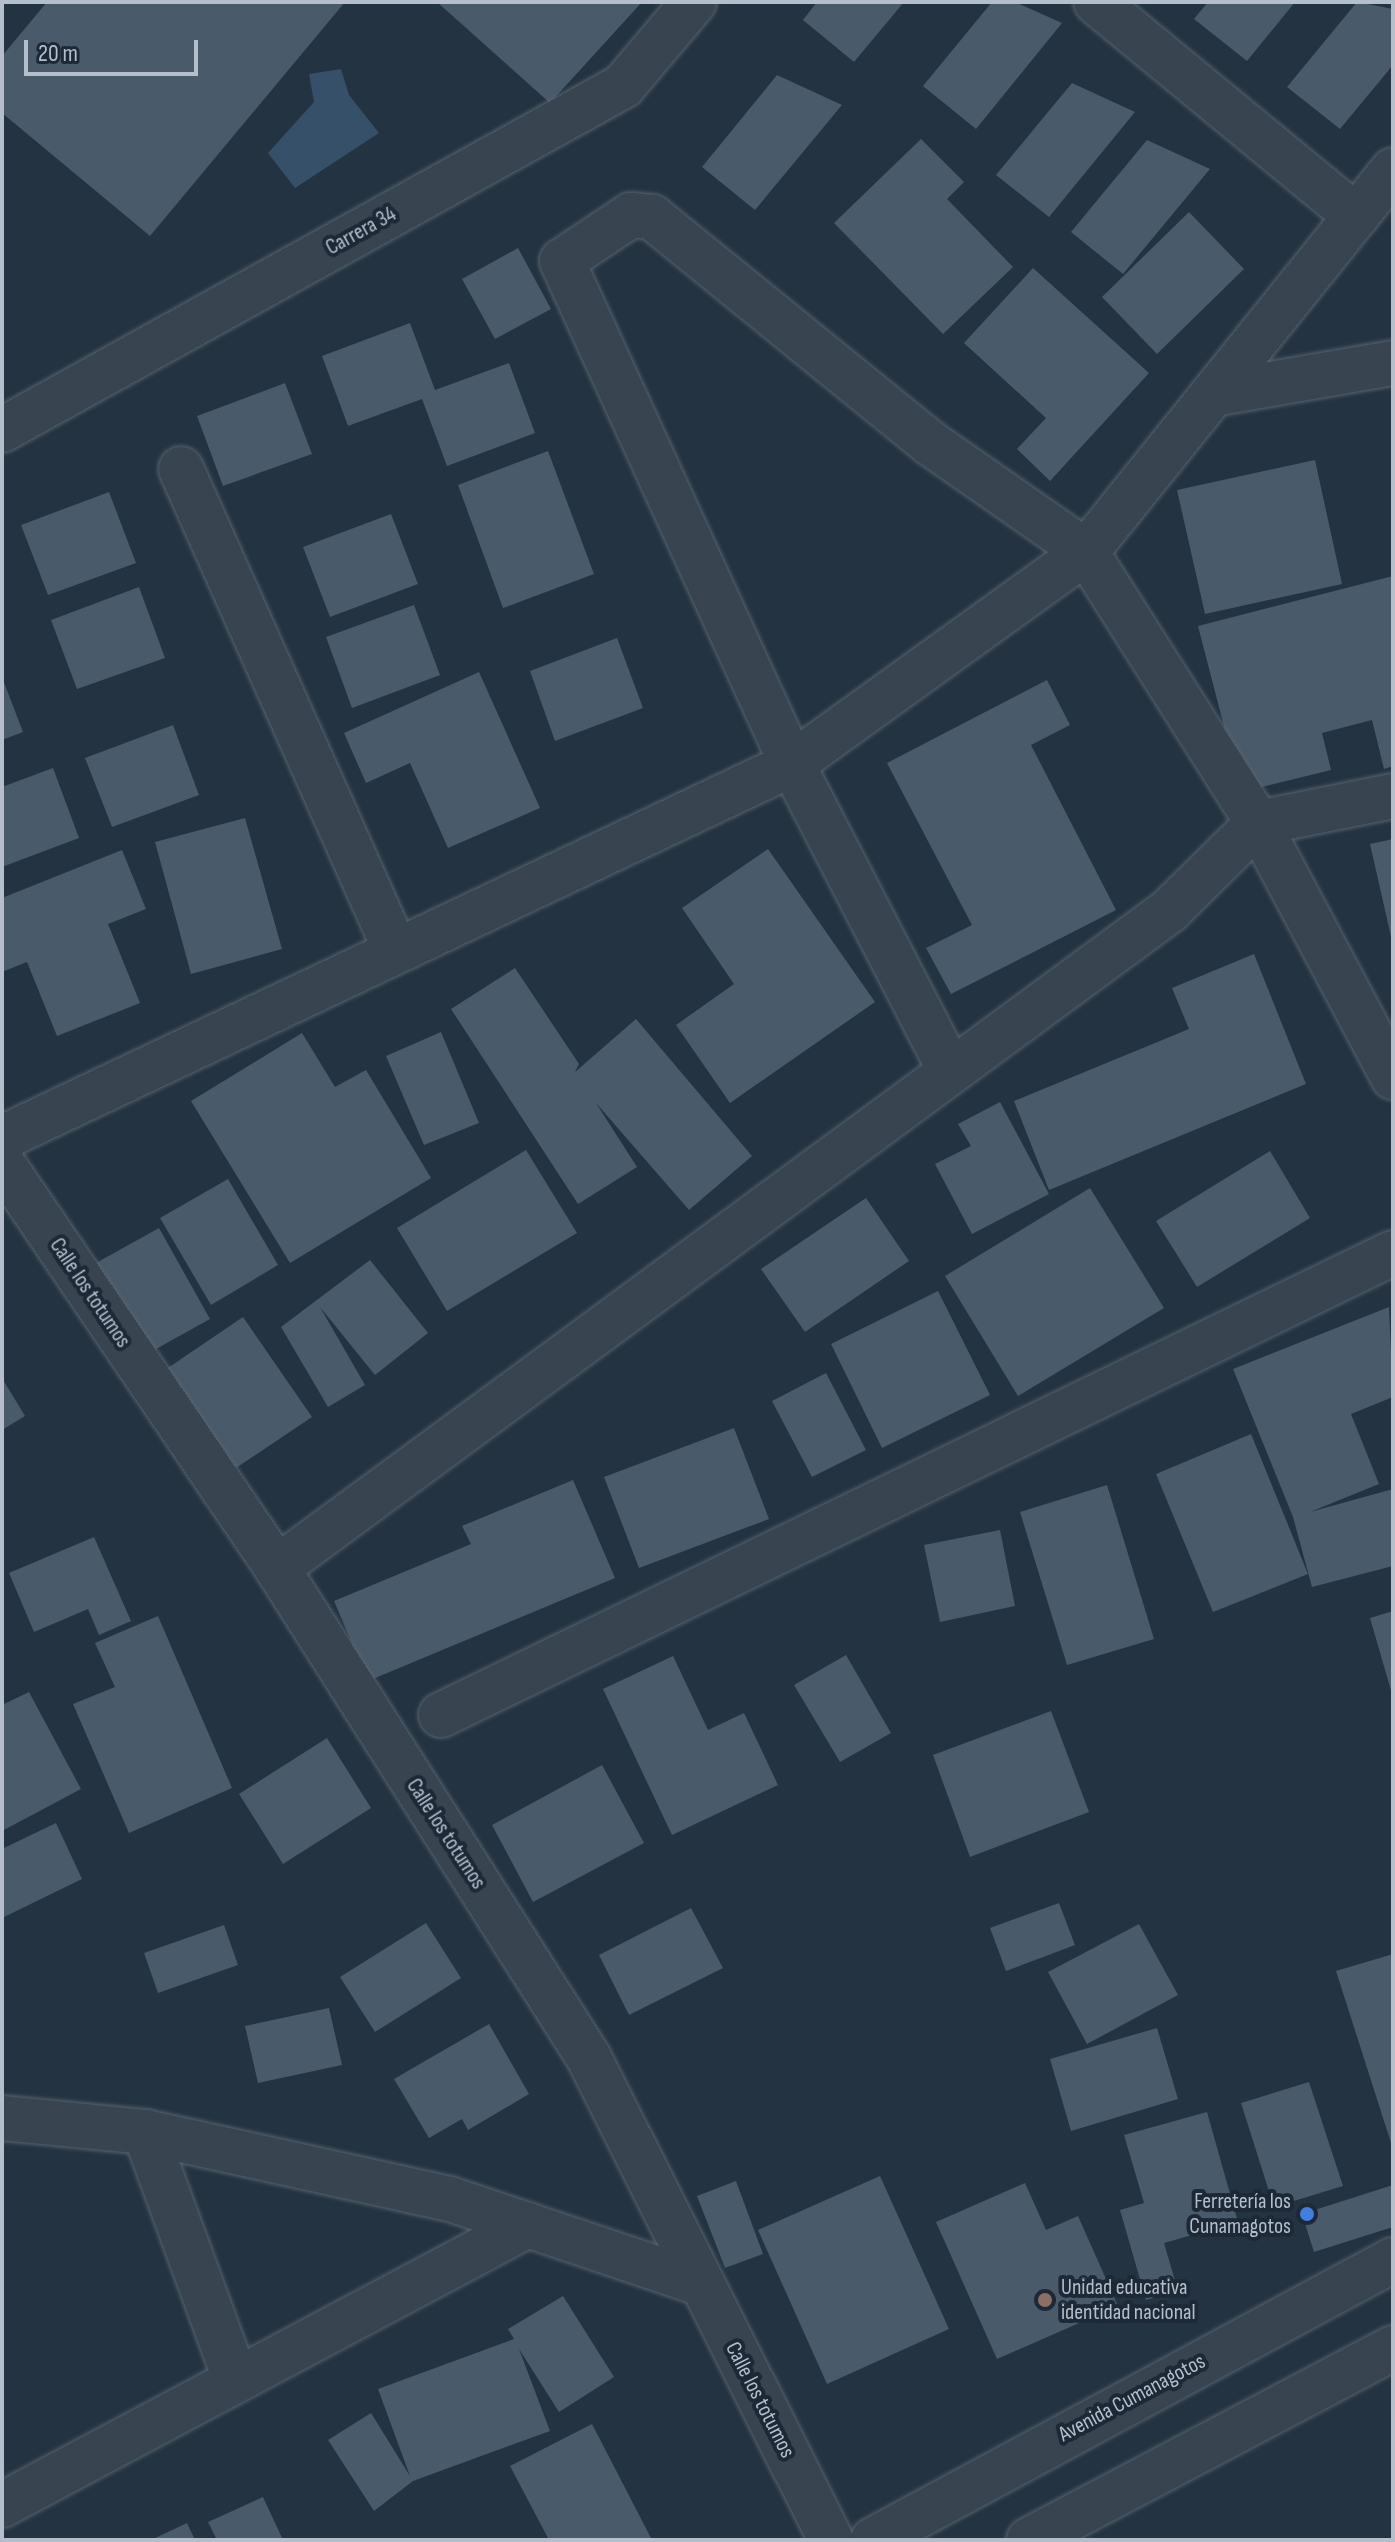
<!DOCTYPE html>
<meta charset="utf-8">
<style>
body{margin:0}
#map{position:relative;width:1395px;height:2542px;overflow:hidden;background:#233341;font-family:"Sofia Sans Condensed",sans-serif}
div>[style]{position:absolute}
.water>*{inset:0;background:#365069}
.building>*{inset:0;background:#495a6a}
.roads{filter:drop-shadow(0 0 2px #56626e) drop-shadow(0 0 2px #56626e)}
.minor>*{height:44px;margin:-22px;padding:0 22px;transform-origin:22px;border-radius:22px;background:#384450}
.tertiary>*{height:44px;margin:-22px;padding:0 22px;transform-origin:22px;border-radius:22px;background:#384450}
.dots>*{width:22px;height:22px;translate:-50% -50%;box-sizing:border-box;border:4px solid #1d2936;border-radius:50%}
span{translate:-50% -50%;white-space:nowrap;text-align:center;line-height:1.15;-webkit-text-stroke:8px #1d2936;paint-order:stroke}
.street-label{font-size:22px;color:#b4bfcb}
.poi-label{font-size:22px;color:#b4bfcb}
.right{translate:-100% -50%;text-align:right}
.left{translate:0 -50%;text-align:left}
.frame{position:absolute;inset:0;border:4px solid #b4bfcb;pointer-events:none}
.scale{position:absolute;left:24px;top:40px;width:174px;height:36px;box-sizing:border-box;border:4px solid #b4bfcb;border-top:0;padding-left:10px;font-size:24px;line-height:28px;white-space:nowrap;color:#b4bfcb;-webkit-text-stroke:6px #1d2936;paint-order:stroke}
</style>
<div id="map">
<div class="water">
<i style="clip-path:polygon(341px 69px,349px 95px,379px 133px,295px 188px,268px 153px,314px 102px,309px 74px)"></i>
</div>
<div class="building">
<i style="clip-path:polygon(47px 2px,345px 2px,150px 236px,2px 113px,2px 56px)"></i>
<i style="clip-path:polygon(437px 2px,642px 2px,550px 103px)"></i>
<i style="clip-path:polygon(817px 2px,904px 2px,854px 62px,803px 20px)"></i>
<i style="clip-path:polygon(992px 2px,1015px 2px,1062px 23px,976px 129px,923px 86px)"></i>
<i style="clip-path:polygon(1208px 2px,1295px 2px,1247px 61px,1194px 19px)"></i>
<i style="clip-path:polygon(1357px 2px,1393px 9px,1393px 65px,1340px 129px,1287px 87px)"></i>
<i style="clip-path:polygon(777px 75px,842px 105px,755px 210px,702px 167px)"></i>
<i style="clip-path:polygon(1072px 83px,1135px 112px,1049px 217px,996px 175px)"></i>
<i style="clip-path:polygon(921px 139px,964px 182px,947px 199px,1013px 267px,943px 334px,834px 223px)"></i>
<i style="clip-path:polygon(1147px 140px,1210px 169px,1123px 274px,1071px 232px)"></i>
<i style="clip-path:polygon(1189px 212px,1244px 269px,1157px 354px,1102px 297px)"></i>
<i style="clip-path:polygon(518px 248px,551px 309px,495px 339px,462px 279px)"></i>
<i style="clip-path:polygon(1033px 268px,1149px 373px,1050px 481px,1017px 449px,1046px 418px,964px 343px)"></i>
<i style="clip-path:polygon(410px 323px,435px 390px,509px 363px,535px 433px,447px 466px,422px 399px,348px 426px,322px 356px)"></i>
<i style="clip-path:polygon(285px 383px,312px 454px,223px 486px,197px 416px)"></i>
<i style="clip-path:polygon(548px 451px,594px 574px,503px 608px,458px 485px)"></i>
<i style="clip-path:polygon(1315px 460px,1342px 584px,1205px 614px,1177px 490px)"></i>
<i style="clip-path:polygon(109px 492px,136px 563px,48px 595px,21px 525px)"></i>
<i style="clip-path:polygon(391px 514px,418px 584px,330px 617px,303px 547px)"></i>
<i style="clip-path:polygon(1393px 576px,1393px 766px,1384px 769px,1372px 720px,1322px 733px,1331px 770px,1241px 792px,1198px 626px)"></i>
<i style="clip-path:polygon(139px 587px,165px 658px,77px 689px,51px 620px)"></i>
<i style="clip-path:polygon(414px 605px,440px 675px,352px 708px,326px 637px)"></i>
<i style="clip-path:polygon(617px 638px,643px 708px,555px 741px,530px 671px)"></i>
<i style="clip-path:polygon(479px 672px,540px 808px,448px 848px,410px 763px,366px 783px,344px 733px)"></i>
<i style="clip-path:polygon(2px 677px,23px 732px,2px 740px)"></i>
<i style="clip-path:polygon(1047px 680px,1070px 725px,1031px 745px,1116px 910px,951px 994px,926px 948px,972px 925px,887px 763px)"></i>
<i style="clip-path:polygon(173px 725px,199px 795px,112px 827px,85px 758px)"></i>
<i style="clip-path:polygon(53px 768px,79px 838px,2px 867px,2px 787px)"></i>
<i style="clip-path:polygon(245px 818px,282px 949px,191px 974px,155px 842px)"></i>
<i style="clip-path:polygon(1393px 839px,1393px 941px,1392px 941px,1370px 844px)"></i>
<i style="clip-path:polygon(768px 849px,875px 1002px,730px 1103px,676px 1025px,734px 984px,682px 908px)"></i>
<i style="clip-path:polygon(122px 850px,146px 909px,108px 924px,140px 1003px,57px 1036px,27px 962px,2px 972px,2px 898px)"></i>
<i style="clip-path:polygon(1254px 954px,1306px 1084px,1049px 1190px,1014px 1101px,1189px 1029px,1172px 988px)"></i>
<i style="clip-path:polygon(515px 968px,579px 1064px,575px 1072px,636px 1019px,752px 1156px,689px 1210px,596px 1103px,637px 1167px,578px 1204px,451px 1009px)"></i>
<i style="clip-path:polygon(441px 1032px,479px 1123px,424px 1145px,386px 1056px)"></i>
<i style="clip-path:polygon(302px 1033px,335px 1087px,366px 1070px,431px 1178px,290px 1263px,191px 1101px)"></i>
<i style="clip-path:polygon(1000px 1102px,1049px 1194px,972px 1234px,935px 1164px,971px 1146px,958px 1124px)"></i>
<i style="clip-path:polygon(526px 1150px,577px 1233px,447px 1311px,397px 1228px)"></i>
<i style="clip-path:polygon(1270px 1151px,1310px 1218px,1197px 1287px,1156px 1221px)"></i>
<i style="clip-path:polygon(228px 1179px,278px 1265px,211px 1305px,160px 1218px)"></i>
<i style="clip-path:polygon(1090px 1188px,1164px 1308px,1018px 1396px,945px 1276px)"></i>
<i style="clip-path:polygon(866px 1198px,909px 1261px,805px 1332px,761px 1269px)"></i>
<i style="clip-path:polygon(159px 1228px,210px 1319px,138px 1359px,87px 1268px)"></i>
<i style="clip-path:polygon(370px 1260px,428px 1333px,375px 1375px,320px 1307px,365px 1385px,328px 1407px,281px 1327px)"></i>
<i style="clip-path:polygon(938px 1291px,990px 1395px,882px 1448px,831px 1344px)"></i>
<i style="clip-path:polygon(1389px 1307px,1393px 1397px,1351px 1414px,1379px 1484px,1310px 1512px,1393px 1489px,1393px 1566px,1312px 1587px,1293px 1517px,1233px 1369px)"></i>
<i style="clip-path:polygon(243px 1317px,312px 1417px,224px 1476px,156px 1376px)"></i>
<i style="clip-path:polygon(826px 1373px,866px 1450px,812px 1477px,772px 1401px)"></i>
<i style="clip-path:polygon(2px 1378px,25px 1416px,2px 1430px)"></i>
<i style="clip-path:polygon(734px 1428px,769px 1519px,639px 1568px,604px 1477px)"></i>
<i style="clip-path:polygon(1251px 1434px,1308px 1574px,1213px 1612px,1156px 1474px)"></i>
<i style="clip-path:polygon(573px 1480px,615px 1578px,368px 1681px,334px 1601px,471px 1544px,462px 1526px)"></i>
<i style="clip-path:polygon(1107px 1485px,1154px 1639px,1067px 1665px,1020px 1512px)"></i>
<i style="clip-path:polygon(1000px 1530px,1015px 1606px,940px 1622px,924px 1545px)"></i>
<i style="clip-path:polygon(94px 1537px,131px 1621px,99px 1635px,88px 1609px,34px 1632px,9px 1573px)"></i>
<i style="clip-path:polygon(1393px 1611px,1393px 1693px,1392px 1694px,1370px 1618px)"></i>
<i style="clip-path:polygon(158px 1616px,232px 1788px,129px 1833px,73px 1704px,115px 1687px,95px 1643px)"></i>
<i style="clip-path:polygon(846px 1655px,891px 1733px,840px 1762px,794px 1685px)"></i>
<i style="clip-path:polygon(673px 1656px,708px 1730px,744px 1713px,778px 1785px,672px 1835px,603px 1689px)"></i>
<i style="clip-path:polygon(29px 1692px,81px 1789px,2px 1831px,2px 1705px)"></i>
<i style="clip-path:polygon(1051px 1711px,1089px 1812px,970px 1857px,933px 1755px)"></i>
<i style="clip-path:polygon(327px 1738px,371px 1808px,283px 1864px,239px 1794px)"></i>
<i style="clip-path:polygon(602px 1765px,644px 1843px,533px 1902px,492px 1825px)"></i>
<i style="clip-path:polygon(56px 1823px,82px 1879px,2px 1918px,2px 1849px)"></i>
<i style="clip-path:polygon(1059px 1903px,1075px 1945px,1006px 1971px,990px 1928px)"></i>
<i style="clip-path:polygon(691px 1908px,723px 1968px,629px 2015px,599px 1955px)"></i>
<i style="clip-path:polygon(426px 1923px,461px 1978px,375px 2032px,340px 1977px)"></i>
<i style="clip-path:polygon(1139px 1924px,1178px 1995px,1087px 2044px,1048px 1972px)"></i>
<i style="clip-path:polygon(224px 1925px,238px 1965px,158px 1993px,144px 1953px)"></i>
<i style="clip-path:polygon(1393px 1954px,1393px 2146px,1392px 2146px,1336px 1971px)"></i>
<i style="clip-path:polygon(329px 2008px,342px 2065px,258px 2083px,245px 2026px)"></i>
<i style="clip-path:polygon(489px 2024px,529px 2094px,468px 2130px,462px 2119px,429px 2138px,394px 2079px)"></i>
<i style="clip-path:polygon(1157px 2028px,1178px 2099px,1071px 2131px,1050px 2059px)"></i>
<i style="clip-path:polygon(1309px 2082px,1343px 2186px,1274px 2207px,1241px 2103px)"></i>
<i style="clip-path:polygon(1207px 2112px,1238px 2222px,1164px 2243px,1178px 2291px,1146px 2300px,1120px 2210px,1144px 2203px,1124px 2135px)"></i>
<i style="clip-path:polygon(880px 2176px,949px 2329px,827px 2384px,758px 2230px)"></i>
<i style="clip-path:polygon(736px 2181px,763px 2254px,725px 2268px,697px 2196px)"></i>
<i style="clip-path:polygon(1025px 2183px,1046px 2230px,1078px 2216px,1118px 2306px,997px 2359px,936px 2222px)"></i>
<i style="clip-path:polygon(1393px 2185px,1393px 2227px,1314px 2252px,1302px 2214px)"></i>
<i style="clip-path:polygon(563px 2296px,614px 2377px,559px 2412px,519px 2349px,550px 2431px,413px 2481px,374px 2511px,328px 2440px,371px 2413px,410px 2476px,378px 2389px,514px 2339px,508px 2329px)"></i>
<i style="clip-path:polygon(592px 2424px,652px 2540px,549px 2540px,510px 2466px)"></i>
<i style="clip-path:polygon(263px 2497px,283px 2540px,217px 2540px,208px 2522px)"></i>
<i style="clip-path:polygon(187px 2523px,195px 2540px,151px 2540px)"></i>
</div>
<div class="roads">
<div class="minor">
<i style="left:1096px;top:2px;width:337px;rotate:39.5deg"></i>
<i style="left:1213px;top:394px;width:183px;rotate:-9.8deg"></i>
<i style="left:2px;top:430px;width:710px;rotate:-28.98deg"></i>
<i style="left:623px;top:86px;width:110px;rotate:-49.8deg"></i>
<i style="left:181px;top:469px;width:528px;rotate:65.96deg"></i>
<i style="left:949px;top:1068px;width:342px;rotate:-117.3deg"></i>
<i style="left:792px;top:764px;width:553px;rotate:-114.57deg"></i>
<i style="left:562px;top:261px;width:83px;rotate:-33.7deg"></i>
<i style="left:631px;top:215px;width:21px;rotate:5deg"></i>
<i style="left:652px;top:217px;width:358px;rotate:39.1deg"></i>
<i style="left:930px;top:443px;width:190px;rotate:34.9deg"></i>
<i style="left:1086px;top:552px;width:321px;rotate:57.6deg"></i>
<i style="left:1258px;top:823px;width:288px;rotate:62deg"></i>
<i style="left:2px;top:1138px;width:874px;rotate:-25.33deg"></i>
<i style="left:792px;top:764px;width:362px;rotate:-35.8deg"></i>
<i style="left:1086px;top:552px;width:490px;rotate:-51.2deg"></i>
<i style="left:2px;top:1163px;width:490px;rotate:55.8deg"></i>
<i style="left:277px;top:1568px;width:581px;rotate:57.51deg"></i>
<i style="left:589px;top:2058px;width:539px;rotate:63.34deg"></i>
<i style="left:277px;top:1568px;width:1109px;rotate:-36.38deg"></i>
<i style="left:1170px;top:910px;width:124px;rotate:-44.7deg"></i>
<i style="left:1258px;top:823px;width:138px;rotate:-11.3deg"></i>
<i style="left:441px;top:1715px;width:1058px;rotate:-25.89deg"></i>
<i style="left:2px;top:2118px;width:144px;rotate:5.6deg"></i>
<i style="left:145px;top:2132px;width:312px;rotate:12.4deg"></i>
<i style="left:450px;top:2199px;width:264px;rotate:18.6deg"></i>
<i style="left:145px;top:2132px;width:264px;rotate:69.9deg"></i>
<i style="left:2px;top:2505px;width:596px;rotate:-28.03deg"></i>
</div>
<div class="tertiary">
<i style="left:873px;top:2540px;width:591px;rotate:-28.3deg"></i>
<i style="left:1029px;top:2540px;width:412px;rotate:-27.8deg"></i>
</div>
</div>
<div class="dots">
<i style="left:1307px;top:2214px;background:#3f7fe0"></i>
<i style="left:1045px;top:2300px;background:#8d6e63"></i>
</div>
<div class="street-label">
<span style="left:361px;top:231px;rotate:-29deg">Carrera 34</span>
<span style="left:90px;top:1293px;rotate:56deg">Calle los totumos</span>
<span style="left:446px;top:1834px;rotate:57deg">Calle los totumos</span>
<span style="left:1132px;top:2398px;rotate:-28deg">Avenida Cumanagotos</span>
<span style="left:760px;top:2400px;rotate:63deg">Calle los totumos</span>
</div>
<div class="poi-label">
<span class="right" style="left:1291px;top:2214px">Ferretería los<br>Cunamagotos</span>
<span class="left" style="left:1061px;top:2300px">Unidad educativa<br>identidad nacional</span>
</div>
<div class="frame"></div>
<div class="scale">20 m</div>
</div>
